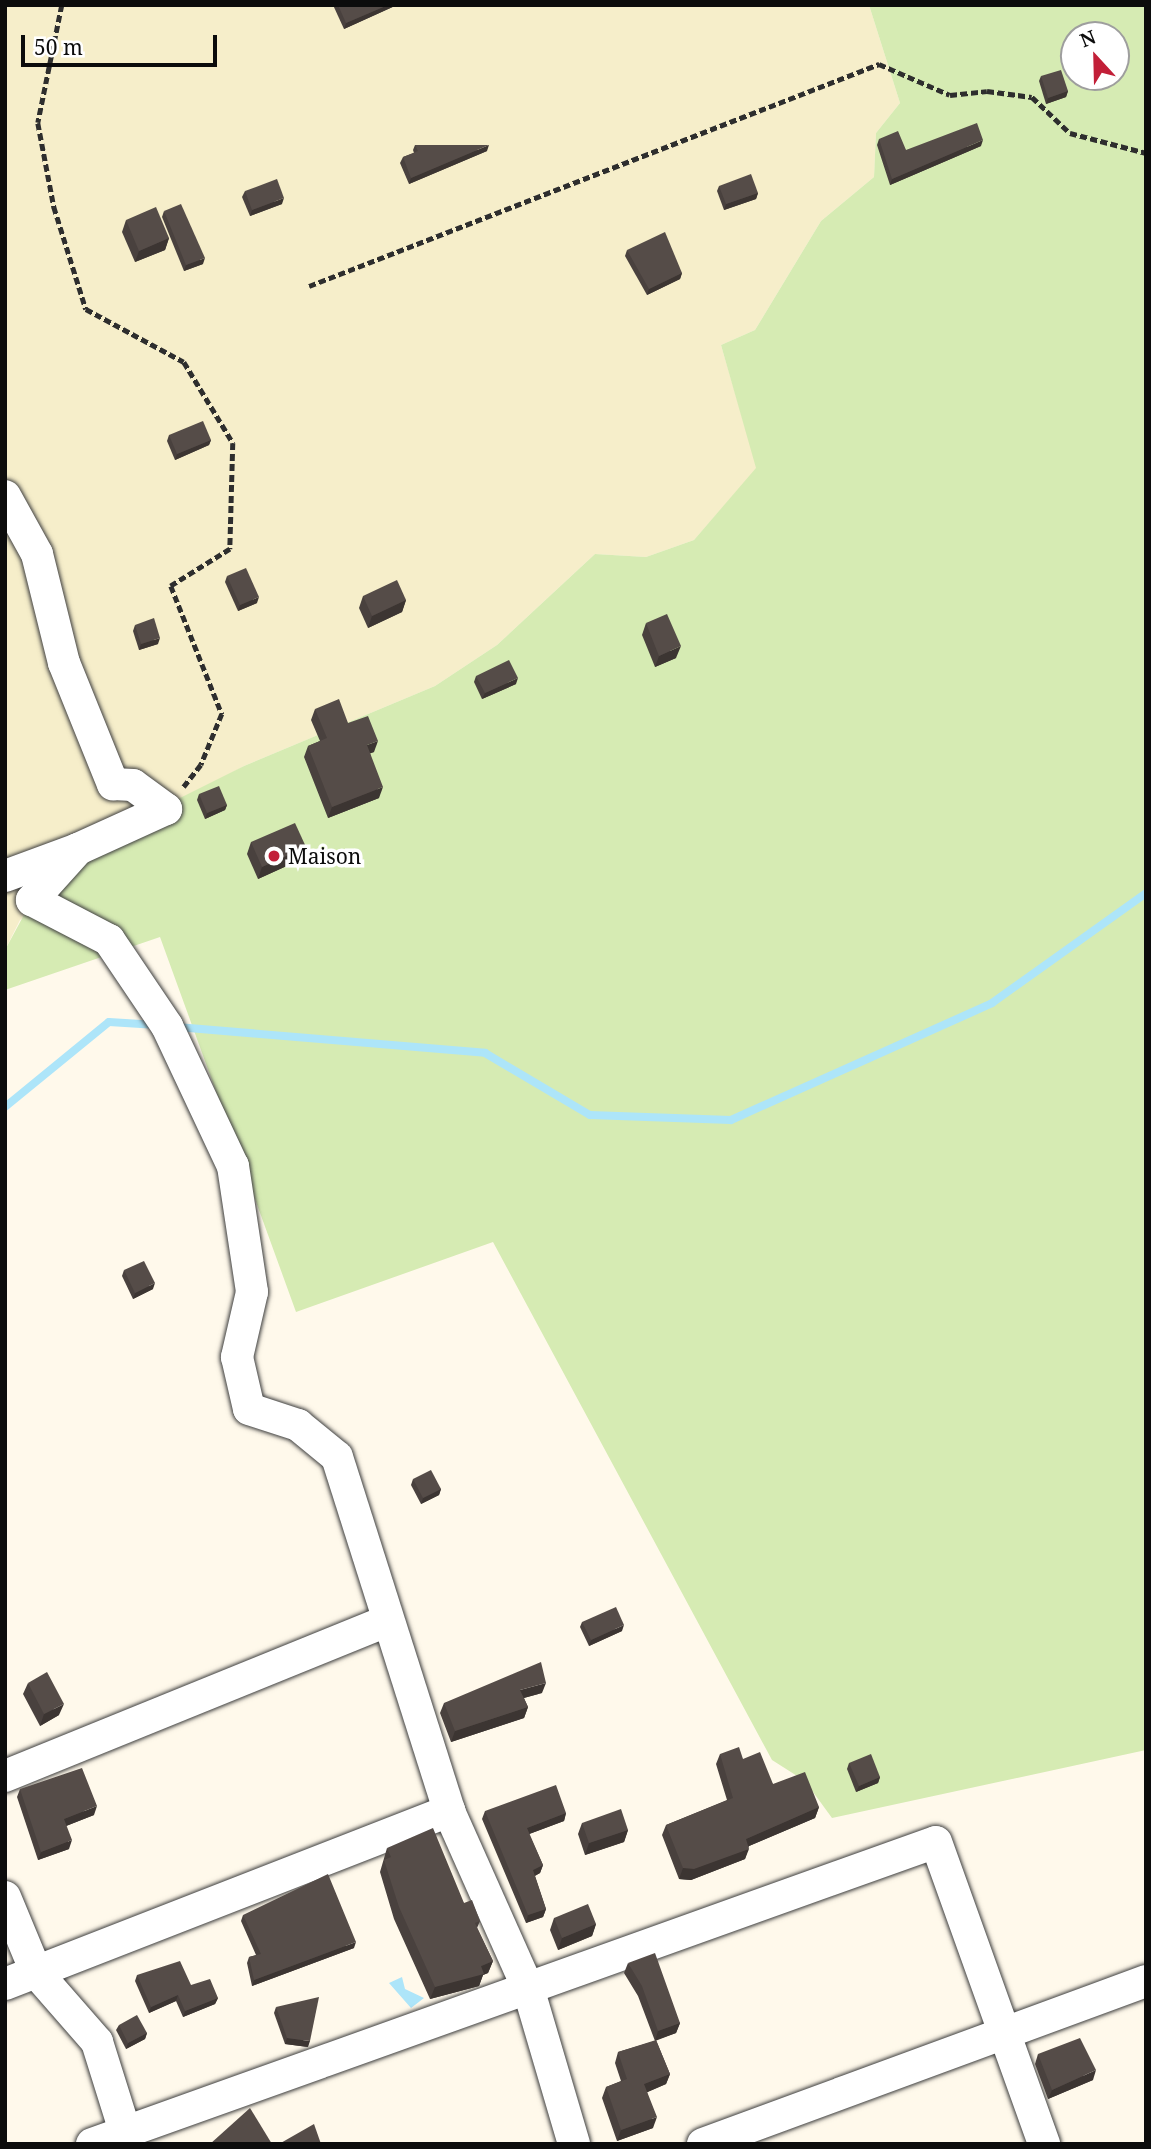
<!DOCTYPE html>
<style>
body{margin:0}
#map{position:relative;width:1151px;height:2149px;overflow:hidden;background:#fff9eb;font-family:"Noto Serif",serif}
div>[style]{position:absolute}
.farmland>*{inset:0;background:#f6eeca}
.green>*{inset:0;background:#d6ebb3}
.water>*{inset:0;background:#ade5f9}
.stream>*{height:8px;margin:-4px;padding:0 4px;transform-origin:4px;border-radius:4px;background:#ade5f9}
.path>*{height:4.5px;margin-top:-2.25px;transform-origin:0;background:repeating-linear-gradient(90deg,#2e2e2e 0 7px,transparent 0 10.5px)}
.roads{filter:drop-shadow(0 0 2px #3f3f3f) drop-shadow(0 0 2px #3f3f3f)}
.minor>*{height:32px;margin:-16px;padding:0 16px;transform-origin:16px;border-radius:16px;background:#fff}
.wall>*{inset:0;background:#49413e}
.shaded-wall>*{inset:0;background:#3c3532}
.building>*{inset:0;background:#554c48}
.dots>*{width:19px;height:19px;translate:-50% -50%;box-sizing:border-box;border:4px solid #fff;border-radius:50%}
span{translate:-50% -50%;white-space:nowrap;text-align:center;line-height:1.15;-webkit-text-stroke:7px #fff;paint-order:stroke}
.poi-label{font-size:21px;color:#0c0c0c}
.left{translate:0 -50%;text-align:left}
.frame{position:absolute;inset:0;border:7px solid #0c0c0c;pointer-events:none}
.north{position:absolute;left:1060px;top:21px;width:70px;height:70px;box-sizing:border-box;background:#fff;border:2px solid #9e9e9e;border-radius:50%;rotate:338deg;font-size:19px;font-weight:700;line-height:28px;text-align:center;color:#0c0c0c}
.north::after{content:'';display:block;margin:auto;width:24px;height:32px;background:#c21f38;clip-path:polygon(50% 0,100% 100%,50% 72%,0 100%)}
.scale{position:absolute;left:21px;top:35px;width:196px;height:32px;box-sizing:border-box;border:4px solid #0c0c0c;border-top:0;padding-left:9px;font-size:21px;line-height:24px;white-space:nowrap;color:#0c0c0c;-webkit-text-stroke:5px #fff;paint-order:stroke}
</style>
<div id="map">
<div class="farmland">
<i style="clip-path:polygon(5px 5px,869px 5px,900px 103px,876px 133px,874px 177px,821px 221px,755px 330px,721px 345px,757px 468px,694px 540px,646px 557px,595px 554px,497px 645px,435px 686px,244px 766px,166px 809px,20px 920px,5px 950px)"></i>
</div>
<div class="green">
<i style="clip-path:polygon(evenodd,869px 5px,1146px 5px,1146px 1750px,832px 1818px,805px 1781px,772px 1760px,493px 1242px,296px 1312px,160px 937px,5px 990px,5px 950px,32px 900px,78px 849px,244px 766px,435px 686px,497px 645px,595px 554px,646px 557px,694px 540px,756px 468px,721px 345px,755px 330px,821px 221px,874px 177px,876px 133px,900px 103px,869px 5px,1074px 35px,1116px 35px,1116px 77px,1074px 77px,1074px 35px)"></i>
</div>
<div class="water">
<i style="clip-path:polygon(402px 1977px,405px 1989px,424px 1998px,411px 2008px,389px 1983px)"></i>
</div>
<div class="stream">
<i style="left:177px;top:1027px;width:309px;rotate:4.8deg"></i>
<i style="left:485px;top:1053px;width:122px;rotate:30.6deg"></i>
<i style="left:590px;top:1115px;width:141px;rotate:2deg"></i>
<i style="left:731px;top:1120px;width:286px;rotate:-24.1deg"></i>
<i style="left:992px;top:1003px;width:189px;rotate:-35.5deg"></i>
<i style="left:5px;top:1107px;width:134px;rotate:-39.3deg"></i>
<i style="left:109px;top:1022px;width:48px;rotate:3.6deg"></i>
</div>
<div class="path">
<i style="left:62px;top:5px;width:120px;rotate:101.5deg"></i>
<i style="left:38px;top:123px;width:86px;rotate:79.2deg"></i>
<i style="left:54px;top:207px;width:107px;rotate:72.6deg"></i>
<i style="left:86px;top:309px;width:111px;rotate:28.4deg"></i>
<i style="left:184px;top:362px;width:95px;rotate:58.8deg"></i>
<i style="left:233px;top:443px;width:106px;rotate:91.6deg"></i>
<i style="left:230px;top:549px;width:70px;rotate:147.9deg"></i>
<i style="left:171px;top:586px;width:138px;rotate:68.3deg"></i>
<i style="left:222px;top:714px;width:55px;rotate:112.4deg"></i>
<i style="left:201px;top:765px;width:28px;rotate:128deg"></i>
<i style="left:309px;top:286px;width:612px;rotate:-21.28deg"></i>
<i style="left:879px;top:64px;width:77px;rotate:23.6deg"></i>
<i style="left:950px;top:95px;width:37px;rotate:-6deg"></i>
<i style="left:987px;top:91px;width:45px;rotate:7.6deg"></i>
<i style="left:1032px;top:97px;width:52px;rotate:43.5deg"></i>
<i style="left:1070px;top:133px;width:79px;rotate:14.7deg"></i>
</div>
<div class="roads">
<div class="minor">
<i style="left:5px;top:496px;width:66px;rotate:61.1deg"></i>
<i style="left:37px;top:554px;width:112px;rotate:76.1deg"></i>
<i style="left:64px;top:663px;width:131px;rotate:68deg"></i>
<i style="left:113px;top:784px;width:20px;rotate:3deg"></i>
<i style="left:133px;top:785px;width:41px;rotate:36deg"></i>
<i style="left:166px;top:809px;width:97px;rotate:155.6deg"></i>
<i style="left:78px;top:849px;width:69px;rotate:132deg"></i>
<i style="left:32px;top:900px;width:87px;rotate:27.5deg"></i>
<i style="left:109px;top:940px;width:104px;rotate:56deg"></i>
<i style="left:167px;top:1026px;width:155px;rotate:64.8deg"></i>
<i style="left:233px;top:1166px;width:127px;rotate:81.4deg"></i>
<i style="left:252px;top:1292px;width:67px;rotate:103deg"></i>
<i style="left:237px;top:1357px;width:53px;rotate:77deg"></i>
<i style="left:249px;top:1409px;width:52px;rotate:18.1deg"></i>
<i style="left:298px;top:1425px;width:50px;rotate:39.4deg"></i>
<i style="left:337px;top:1457px;width:371px;rotate:72.4deg"></i>
<i style="left:449px;top:1811px;width:197px;rotate:66deg"></i>
<i style="left:529px;top:1991px;width:159px;rotate:73.6deg"></i>
<i style="left:5px;top:876px;width:78px;rotate:-20.3deg"></i>
<i style="left:5px;top:1776px;width:410px;rotate:-22.1deg"></i>
<i style="left:5px;top:1897px;width:81px;rotate:67.5deg"></i>
<i style="left:36px;top:1972px;width:93px;rotate:48.9deg"></i>
<i style="left:97px;top:2042px;width:107px;rotate:72.6deg"></i>
<i style="left:5px;top:1984px;width:477px;rotate:-21.3deg"></i>
<i style="left:92px;top:2144px;width:896px;rotate:-19.69deg"></i>
<i style="left:936px;top:1842px;width:321px;rotate:70.3deg"></i>
<i style="left:703px;top:2144px;width:472px;rotate:-20.2deg"></i>
</div>
</div>
<div class="wall">
<i style="clip-path:polygon(333px 5px,397px 5px,344px 29px)"></i>
<i style="clip-path:polygon(1041px 76px,1068px 91px,1066px 97px,1046px 104px,1039px 81px)"></i>
<i style="clip-path:polygon(879px 139px,906px 150px,981px 146px,890px 185px,877px 145px)"></i>
<i style="clip-path:polygon(415px 145px,487px 151px,409px 184px,400px 163px,403px 157px,414px 153px,413px 150px)"></i>
<i style="clip-path:polygon(719px 186px,758px 193px,756px 199px,724px 210px,717px 191px)"></i>
<i style="clip-path:polygon(245px 191px,282px 204px,250px 216px,242px 197px)"></i>
<i style="clip-path:polygon(164px 211px,203px 264px,184px 271px,162px 217px)"></i>
<i style="clip-path:polygon(126px 220px,169px 238px,165px 250px,135px 262px,122px 232px)"></i>
<i style="clip-path:polygon(627px 250px,682px 273px,680px 279px,647px 295px,625px 256px)"></i>
<i style="clip-path:polygon(169px 435px,211px 440px,209px 445px,175px 460px,167px 441px)"></i>
<i style="clip-path:polygon(227px 576px,257px 603px,238px 611px,225px 582px)"></i>
<i style="clip-path:polygon(363px 596px,406px 600px,402px 612px,368px 628px,359px 608px)"></i>
<i style="clip-path:polygon(646px 623px,676px 658px,655px 667px,642px 635px)"></i>
<i style="clip-path:polygon(135px 625px,158px 644px,139px 650px,133px 631px)"></i>
<i style="clip-path:polygon(476px 676px,516px 684px,482px 699px,474px 682px)"></i>
<i style="clip-path:polygon(315px 709px,348px 723px,374px 752px,370px 753px,379px 798px,328px 818px,304px 757px,308px 746px,320px 741px,311px 720px)"></i>
<i style="clip-path:polygon(199px 794px,227px 805px,225px 810px,205px 819px,197px 800px)"></i>
<i style="clip-path:polygon(251px 842px,306px 847px,302px 859px,258px 879px,247px 854px)"></i>
<i style="clip-path:polygon(124px 1270px,153px 1289px,133px 1299px,122px 1276px)"></i>
<i style="clip-path:polygon(413px 1479px,441px 1489px,439px 1495px,421px 1504px,411px 1485px)"></i>
<i style="clip-path:polygon(582px 1622px,622px 1631px,589px 1646px,580px 1627px)"></i>
<i style="clip-path:polygon(28px 1683px,59px 1715px,40px 1726px,23px 1694px)"></i>
<i style="clip-path:polygon(542px 1693px,524px 1698px,528px 1707px,524px 1718px,451px 1742px,440px 1713px,444px 1703px)"></i>
<i style="clip-path:polygon(720px 1754px,743px 1759px,773px 1784px,819px 1807px,815px 1818px,749px 1846px,745px 1859px,691px 1880px,679px 1879px,662px 1835px,666px 1825px,727px 1800px,716px 1764px)"></i>
<i style="clip-path:polygon(849px 1763px,880px 1777px,878px 1783px,856px 1792px,847px 1769px)"></i>
<i style="clip-path:polygon(20px 1789px,94px 1815px,66px 1826px,69px 1849px,38px 1860px,17px 1797px)"></i>
<i style="clip-path:polygon(485px 1811px,566px 1813px,564px 1821px,529px 1834px,543px 1865px,540px 1873px,535px 1876px,546px 1909px,543px 1917px,526px 1923px,482px 1819px)"></i>
<i style="clip-path:polygon(582px 1823px,628px 1830px,624px 1842px,585px 1855px,578px 1834px)"></i>
<i style="clip-path:polygon(387px 1848px,464px 1903px,480px 1921px,477px 1928px,493px 1961px,488px 1973px,483px 1975px,479px 1986px,430px 1999px,394px 1919px,380px 1872px)"></i>
<i style="clip-path:polygon(243px 1915px,354px 1948px,252px 1986px,247px 1963px,249px 1957px,256px 1955px,241px 1921px)"></i>
<i style="clip-path:polygon(554px 1918px,596px 1924px,592px 1936px,558px 1950px,550px 1930px)"></i>
<i style="clip-path:polygon(628px 1963px,680px 2023px,676px 2033px,656px 2040px,670px 2074px,666px 2084px,647px 2092px,653px 2128px,617px 2141px,602px 2098px,606px 2087px,621px 2081px,615px 2063px,618px 2052px,655px 2041px,638px 1996px,624px 1973px)"></i>
<i style="clip-path:polygon(137px 1975px,191px 1985px,218px 1998px,215px 2004px,183px 2017px,176px 2001px,149px 2013px,135px 1981px)"></i>
<i style="clip-path:polygon(276px 2007px,308px 2047px,285px 2044px,274px 2013px)"></i>
<i style="clip-path:polygon(119px 2025px,147px 2033px,145px 2039px,126px 2049px,116px 2030px)"></i>
<i style="clip-path:polygon(1038px 2054px,1093px 2080px,1048px 2099px,1035px 2064px)"></i>
</div>
<div class="shaded-wall">
<i style="clip-path:polygon(388px 5px,397px 5px,344px 29px,346px 23px)"></i>
<i style="clip-path:polygon(1068px 91px,1066px 97px,1046px 104px,1048px 98px)"></i>
<i style="clip-path:polygon(983px 140px,981px 146px,890px 185px,892px 179px)"></i>
<i style="clip-path:polygon(489px 145px,487px 151px,409px 184px,411px 178px)"></i>
<i style="clip-path:polygon(758px 193px,756px 199px,724px 210px,726px 204px)"></i>
<i style="clip-path:polygon(284px 198px,282px 204px,250px 216px,252px 210px)"></i>
<i style="clip-path:polygon(169px 238px,165px 250px,135px 262px,139px 251px)"></i>
<i style="clip-path:polygon(205px 258px,203px 264px,184px 271px,186px 265px)"></i>
<i style="clip-path:polygon(682px 273px,680px 279px,647px 295px,649px 289px)"></i>
<i style="clip-path:polygon(211px 440px,209px 445px,175px 460px,177px 454px)"></i>
<i style="clip-path:polygon(259px 597px,257px 603px,238px 611px,240px 605px)"></i>
<i style="clip-path:polygon(406px 600px,402px 612px,368px 628px,372px 616px)"></i>
<i style="clip-path:polygon(160px 638px,158px 644px,139px 650px,141px 644px)"></i>
<i style="clip-path:polygon(681px 646px,676px 658px,655px 667px,659px 656px)"></i>
<i style="clip-path:polygon(518px 678px,516px 684px,482px 699px,485px 693px)"></i>
<i style="clip-path:polygon(378px 741px,374px 752px,363px 756px,367px 745px)"></i>
<i style="clip-path:polygon(383px 787px,379px 798px,328px 818px,332px 807px)"></i>
<i style="clip-path:polygon(227px 805px,225px 810px,205px 819px,207px 813px)"></i>
<i style="clip-path:polygon(306px 847px,302px 859px,258px 879px,262px 867px)"></i>
<i style="clip-path:polygon(155px 1283px,153px 1289px,133px 1299px,135px 1293px)"></i>
<i style="clip-path:polygon(441px 1489px,439px 1495px,421px 1504px,423px 1498px)"></i>
<i style="clip-path:polygon(624px 1625px,622px 1631px,589px 1646px,591px 1640px)"></i>
<i style="clip-path:polygon(546px 1683px,542px 1693px,516px 1700px,520px 1690px)"></i>
<i style="clip-path:polygon(64px 1704px,59px 1715px,40px 1726px,44px 1714px)"></i>
<i style="clip-path:polygon(528px 1707px,524px 1718px,451px 1742px,455px 1731px)"></i>
<i style="clip-path:polygon(880px 1777px,878px 1783px,856px 1792px,859px 1786px)"></i>
<i style="clip-path:polygon(97px 1806px,94px 1815px,61px 1828px,64px 1819px)"></i>
<i style="clip-path:polygon(819px 1807px,815px 1818px,742px 1849px,746px 1839px)"></i>
<i style="clip-path:polygon(566px 1813px,564px 1821px,524px 1836px,527px 1828px)"></i>
<i style="clip-path:polygon(628px 1830px,624px 1842px,585px 1855px,589px 1843px)"></i>
<i style="clip-path:polygon(72px 1840px,69px 1849px,38px 1860px,41px 1852px)"></i>
<i style="clip-path:polygon(749px 1849px,745px 1859px,691px 1880px,679px 1879px,683px 1868px)"></i>
<i style="clip-path:polygon(543px 1865px,540px 1873px,530px 1878px,533px 1870px)"></i>
<i style="clip-path:polygon(546px 1909px,543px 1917px,526px 1923px,528px 1915px)"></i>
<i style="clip-path:polygon(596px 1924px,592px 1936px,558px 1950px,562px 1938px)"></i>
<i style="clip-path:polygon(356px 1942px,354px 1948px,252px 1986px,254px 1980px)"></i>
<i style="clip-path:polygon(493px 1961px,488px 1973px,483px 1975px,479px 1986px,430px 1999px,435px 1987px)"></i>
<i style="clip-path:polygon(178px 1995px,176px 2001px,149px 2013px,151px 2007px)"></i>
<i style="clip-path:polygon(218px 1998px,215px 2004px,183px 2017px,185px 2011px)"></i>
<i style="clip-path:polygon(680px 2023px,676px 2033px,655px 2041px,658px 2031px)"></i>
<i style="clip-path:polygon(147px 2033px,145px 2039px,126px 2049px,128px 2043px)"></i>
<i style="clip-path:polygon(287px 2038px,310px 2041px,308px 2047px,285px 2044px)"></i>
<i style="clip-path:polygon(1096px 2070px,1093px 2080px,1048px 2099px,1052px 2090px)"></i>
<i style="clip-path:polygon(670px 2074px,666px 2084px,641px 2095px,644px 2084px)"></i>
<i style="clip-path:polygon(657px 2117px,653px 2128px,617px 2141px,621px 2130px)"></i>
</div>
<div class="building">
<i style="clip-path:polygon(338px 5px,388px 5px,346px 23px)"></i>
<i style="clip-path:polygon(1061px 70px,1068px 91px,1048px 98px,1041px 76px)"></i>
<i style="clip-path:polygon(977px 123px,983px 140px,892px 179px,879px 139px,898px 131px,906px 150px)"></i>
<i style="clip-path:polygon(415px 145px,489px 145px,411px 178px,403px 157px,418px 151px)"></i>
<i style="clip-path:polygon(751px 174px,758px 193px,726px 204px,719px 186px)"></i>
<i style="clip-path:polygon(277px 179px,284px 198px,252px 210px,245px 191px)"></i>
<i style="clip-path:polygon(181px 204px,205px 258px,186px 265px,164px 211px)"></i>
<i style="clip-path:polygon(156px 207px,169px 238px,139px 251px,126px 220px)"></i>
<i style="clip-path:polygon(665px 232px,682px 273px,649px 289px,627px 250px)"></i>
<i style="clip-path:polygon(203px 421px,211px 440px,177px 454px,169px 435px)"></i>
<i style="clip-path:polygon(246px 568px,259px 597px,240px 605px,227px 576px)"></i>
<i style="clip-path:polygon(397px 580px,406px 600px,372px 616px,363px 596px)"></i>
<i style="clip-path:polygon(667px 614px,681px 646px,659px 656px,646px 623px)"></i>
<i style="clip-path:polygon(154px 618px,160px 638px,141px 644px,135px 625px)"></i>
<i style="clip-path:polygon(509px 660px,518px 678px,485px 693px,476px 676px)"></i>
<i style="clip-path:polygon(339px 699px,348px 723px,368px 716px,378px 741px,367px 745px,383px 787px,332px 807px,308px 746px,327px 738px,315px 709px)"></i>
<i style="clip-path:polygon(219px 786px,227px 805px,207px 813px,199px 794px)"></i>
<i style="clip-path:polygon(295px 823px,306px 847px,262px 867px,251px 842px)"></i>
<i style="clip-path:polygon(144px 1261px,155px 1283px,135px 1293px,124px 1270px)"></i>
<i style="clip-path:polygon(431px 1470px,441px 1489px,423px 1498px,413px 1479px)"></i>
<i style="clip-path:polygon(616px 1607px,624px 1625px,591px 1640px,582px 1622px)"></i>
<i style="clip-path:polygon(541px 1662px,546px 1683px,520px 1690px,528px 1707px,455px 1731px,444px 1703px)"></i>
<i style="clip-path:polygon(47px 1672px,64px 1704px,44px 1714px,28px 1683px)"></i>
<i style="clip-path:polygon(739px 1747px,743px 1759px,760px 1752px,773px 1784px,805px 1772px,819px 1807px,746px 1839px,749px 1849px,694px 1869px,683px 1868px,666px 1825px,733px 1798px,720px 1754px)"></i>
<i style="clip-path:polygon(871px 1754px,880px 1777px,859px 1786px,849px 1763px)"></i>
<i style="clip-path:polygon(82px 1768px,97px 1806px,64px 1819px,72px 1840px,41px 1852px,20px 1789px)"></i>
<i style="clip-path:polygon(556px 1785px,566px 1813px,527px 1828px,543px 1865px,533px 1870px,546px 1909px,528px 1915px,485px 1811px)"></i>
<i style="clip-path:polygon(621px 1809px,628px 1830px,589px 1843px,582px 1823px)"></i>
<i style="clip-path:polygon(433px 1828px,464px 1903px,472px 1900px,480px 1921px,475px 1923px,493px 1961px,481px 1966px,484px 1974px,435px 1987px,399px 1907px,384px 1860px,391px 1857px,387px 1848px)"></i>
<i style="clip-path:polygon(328px 1874px,356px 1942px,254px 1980px,249px 1957px,261px 1954px,243px 1915px)"></i>
<i style="clip-path:polygon(588px 1904px,596px 1924px,562px 1938px,554px 1918px)"></i>
<i style="clip-path:polygon(655px 1953px,680px 2023px,658px 2031px,642px 1986px,628px 1963px)"></i>
<i style="clip-path:polygon(180px 1961px,191px 1985px,210px 1979px,218px 1998px,185px 2011px,178px 1995px,151px 2007px,137px 1975px)"></i>
<i style="clip-path:polygon(319px 1997px,310px 2041px,287px 2038px,276px 2007px)"></i>
<i style="clip-path:polygon(137px 2015px,147px 2033px,128px 2043px,119px 2025px)"></i>
<i style="clip-path:polygon(1080px 2038px,1096px 2070px,1052px 2090px,1038px 2054px)"></i>
<i style="clip-path:polygon(656px 2040px,670px 2074px,644px 2084px,657px 2117px,621px 2130px,606px 2087px,627px 2079px,618px 2052px)"></i>
<i style="clip-path:polygon(250px 2108px,272px 2144px,210px 2144px)"></i>
<i style="clip-path:polygon(314px 2124px,321px 2144px,279px 2144px)"></i>
</div>
<div class="dots">
<i style="left:274px;top:856px;background:#c21f38"></i>
</div>
<div class="poi-label">
<span class="left" style="left:288px;top:856px">Maison</span>
</div>
<div class="frame"></div>
<div class="north">N</div>
<div class="scale">50 m</div>
</div>
